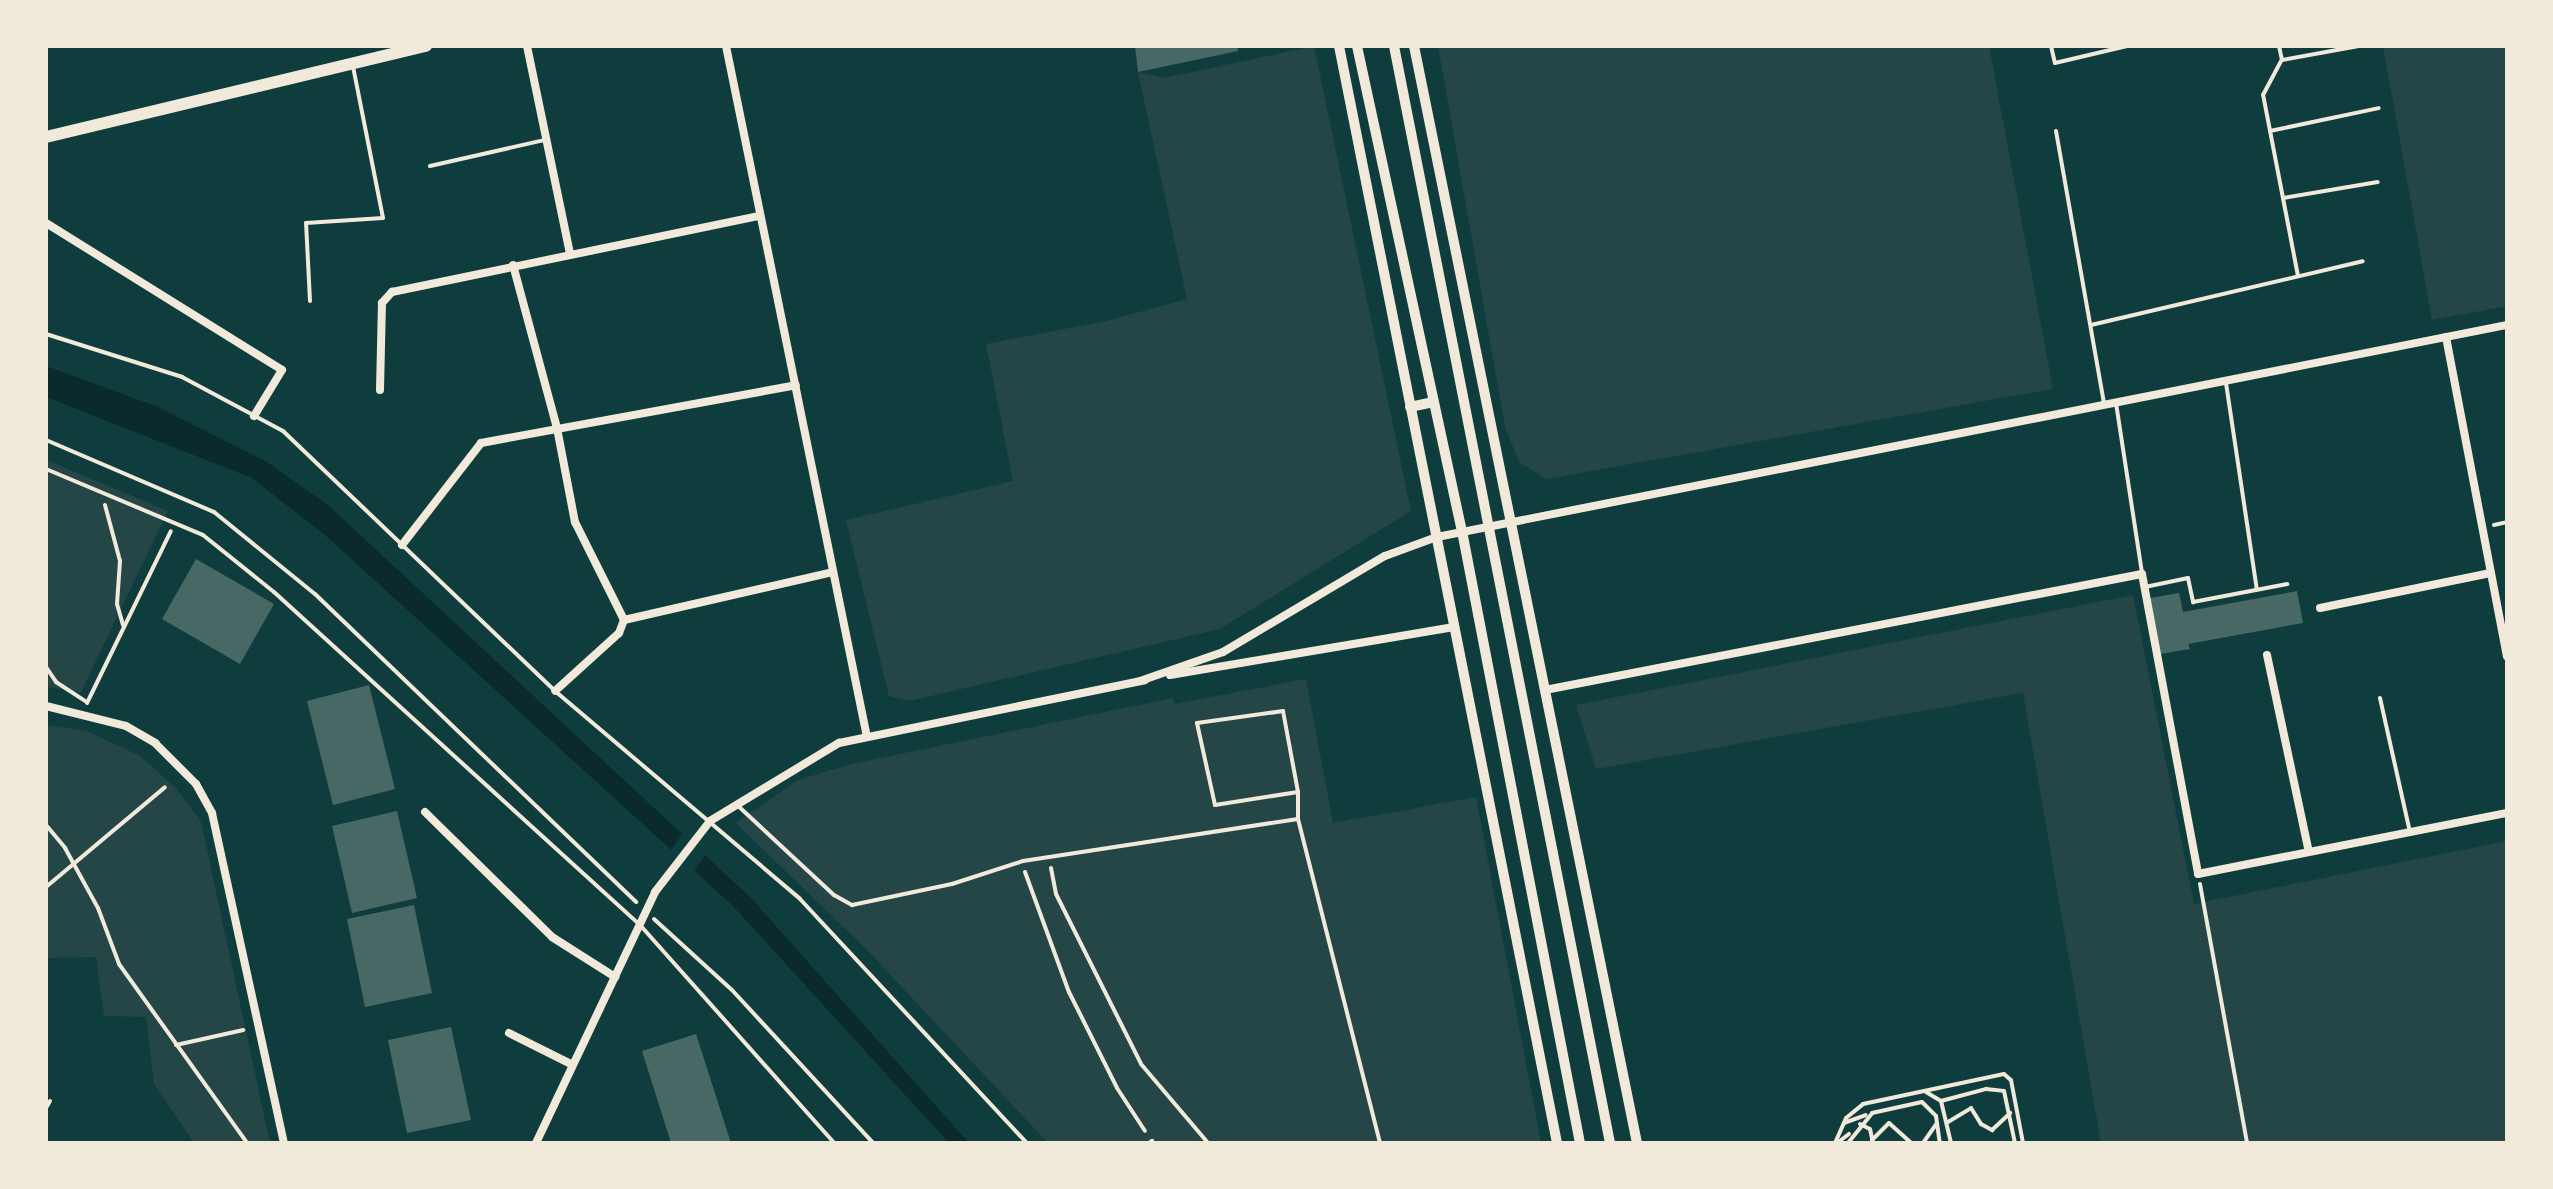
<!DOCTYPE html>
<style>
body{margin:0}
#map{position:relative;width:2553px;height:1189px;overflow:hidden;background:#0f3d3e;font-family:Mulish,sans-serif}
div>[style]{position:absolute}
.green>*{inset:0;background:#244646}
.water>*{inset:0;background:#0a2a2b}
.pier>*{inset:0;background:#0f3d3e}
.building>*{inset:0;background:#486865}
.path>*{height:4px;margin:-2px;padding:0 2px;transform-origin:2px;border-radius:2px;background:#f1e9da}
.service>*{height:4px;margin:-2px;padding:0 2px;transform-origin:2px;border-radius:2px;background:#f1e9da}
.minor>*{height:8px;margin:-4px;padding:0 4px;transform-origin:4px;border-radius:4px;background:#f1e9da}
.tertiary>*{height:10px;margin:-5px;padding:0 5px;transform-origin:5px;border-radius:5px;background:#f1e9da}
.secondary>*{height:12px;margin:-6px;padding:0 6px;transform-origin:6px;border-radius:6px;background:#f1e9da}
span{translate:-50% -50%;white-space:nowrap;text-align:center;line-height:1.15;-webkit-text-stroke:6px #f1e9da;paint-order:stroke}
.frame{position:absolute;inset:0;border:48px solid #f1e9da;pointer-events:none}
</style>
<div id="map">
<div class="green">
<i style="clip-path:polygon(1314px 46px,1411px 511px,1220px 629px,909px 701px,889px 696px,846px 520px,1013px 481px,986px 344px,1106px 321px,1187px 299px,1138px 72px,1164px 78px)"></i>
<i style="clip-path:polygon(1438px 46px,1989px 46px,2053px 389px,1546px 479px,1519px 462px,1505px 427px)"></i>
<i style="clip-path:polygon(2383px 46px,2505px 46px,2507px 306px,2432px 320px)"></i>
<i style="clip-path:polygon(46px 460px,168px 511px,81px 692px,46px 687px)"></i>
<i style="clip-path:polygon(2133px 595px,2194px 904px,2507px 841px,2507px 1143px,2101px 1143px,2023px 693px,1596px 769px,1576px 705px)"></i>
<i style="clip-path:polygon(1306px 679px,1333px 823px,1476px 797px,1541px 1143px,1048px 1143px,868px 951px,736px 823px,798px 780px,851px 764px,1173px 698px,1175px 704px)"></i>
<i style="clip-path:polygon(46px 725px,87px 731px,140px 756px,177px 789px,201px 822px,270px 1143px,194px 1143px,154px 1084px,146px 1017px,104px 1016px,96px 957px,46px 958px)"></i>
</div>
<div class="water">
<i style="clip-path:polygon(46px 366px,158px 407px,267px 462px,328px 505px,751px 898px,969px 1143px,949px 1143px,733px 906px,326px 536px,252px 478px,46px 397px)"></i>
</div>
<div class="pier">
<i style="clip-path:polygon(684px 831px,707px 852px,692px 875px,669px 853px)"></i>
</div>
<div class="building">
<i style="clip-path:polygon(1135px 46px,1237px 46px,1238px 51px,1138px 72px)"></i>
<i style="clip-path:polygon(196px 559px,274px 604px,240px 664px,162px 619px)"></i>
<i style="clip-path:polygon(2297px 591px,2303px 623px,2188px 644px,2190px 649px,2160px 654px,2150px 598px,2179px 593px,2183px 612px)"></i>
<i style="clip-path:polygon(369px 685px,395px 789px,333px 805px,307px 701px)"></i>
<i style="clip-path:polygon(397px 811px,417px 898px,352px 913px,332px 826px)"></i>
<i style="clip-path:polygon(414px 905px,432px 993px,365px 1007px,347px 919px)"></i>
<i style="clip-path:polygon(451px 1027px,471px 1120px,407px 1133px,388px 1040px)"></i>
<i style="clip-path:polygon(696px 1034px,731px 1143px,671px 1143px,642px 1051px)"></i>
</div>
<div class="path">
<i style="left:46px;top:440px;width:183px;rotate:23.2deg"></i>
<i style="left:214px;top:512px;width:130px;rotate:39.1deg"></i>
<i style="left:315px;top:594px;width:445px;rotate:43.8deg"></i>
<i style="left:105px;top:505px;width:58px;rotate:75deg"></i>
<i style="left:120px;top:561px;width:43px;rotate:94deg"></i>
<i style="left:117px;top:604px;width:22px;rotate:74deg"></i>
<i style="left:2494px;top:525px;width:13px;rotate:-13deg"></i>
<i style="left:46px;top:667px;width:18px;rotate:56deg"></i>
<i style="left:56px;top:682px;width:35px;rotate:33deg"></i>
<i style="left:87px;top:703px;width:191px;rotate:-64deg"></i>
<i style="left:46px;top:825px;width:30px;rotate:50deg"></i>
<i style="left:65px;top:848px;width:68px;rotate:61.2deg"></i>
<i style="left:98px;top:908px;width:60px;rotate:69.4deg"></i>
<i style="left:119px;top:964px;width:220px;rotate:54.4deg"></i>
<i style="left:1051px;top:868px;width:26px;rotate:79deg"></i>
<i style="left:1056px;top:894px;width:190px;rotate:63.4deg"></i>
<i style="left:1141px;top:1064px;width:104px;rotate:49.7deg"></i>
<i style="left:1025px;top:872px;width:128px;rotate:69.9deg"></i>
<i style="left:1069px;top:992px;width:107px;rotate:63.4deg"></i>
<i style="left:1117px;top:1088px;width:51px;rotate:56.9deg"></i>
<i style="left:2200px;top:884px;width:263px;rotate:79.7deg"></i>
<i style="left:46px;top:887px;width:155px;rotate:-40deg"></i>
<i style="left:654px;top:919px;width:105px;rotate:42.3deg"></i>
<i style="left:732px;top:990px;width:208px;rotate:47.3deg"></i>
<i style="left:176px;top:1045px;width:69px;rotate:-12.6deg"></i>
</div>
<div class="service">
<i style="left:2051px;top:46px;width:17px;rotate:77deg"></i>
<i style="left:2055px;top:63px;width:74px;rotate:-13.3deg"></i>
<i style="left:2279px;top:46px;width:14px;rotate:78deg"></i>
<i style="left:2056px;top:131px;width:275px;rotate:80deg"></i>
<i style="left:2270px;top:131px;width:111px;rotate:-11.9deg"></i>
<i style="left:430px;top:166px;width:117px;rotate:-12.8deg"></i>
<i style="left:2283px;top:198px;width:96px;rotate:-9.6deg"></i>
<i style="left:2298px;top:276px;width:184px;rotate:-100.9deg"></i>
<i style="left:2263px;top:95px;width:40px;rotate:-62deg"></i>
<i style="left:2282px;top:60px;width:78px;rotate:-10.3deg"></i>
<i style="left:310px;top:301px;width:78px;rotate:-92.9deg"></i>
<i style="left:306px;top:223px;width:77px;rotate:-3.7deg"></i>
<i style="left:383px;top:218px;width:154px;rotate:-101.2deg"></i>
<i style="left:2091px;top:325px;width:279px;rotate:-13.2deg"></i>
<i style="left:46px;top:334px;width:143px;rotate:17.5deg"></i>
<i style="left:182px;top:377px;width:115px;rotate:28.1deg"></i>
<i style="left:283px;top:431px;width:376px;rotate:43.7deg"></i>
<i style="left:555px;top:691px;width:321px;rotate:40.3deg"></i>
<i style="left:800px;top:899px;width:333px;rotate:47.1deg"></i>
<i style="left:2226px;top:383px;width:209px;rotate:81.5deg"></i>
<i style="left:2116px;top:403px;width:171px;rotate:81.3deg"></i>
<i style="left:46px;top:469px;width:170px;rotate:22.8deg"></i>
<i style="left:203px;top:535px;width:91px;rotate:38.8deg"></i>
<i style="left:274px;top:592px;width:495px;rotate:42.3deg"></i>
<i style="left:640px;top:925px;width:292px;rotate:48.3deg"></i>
<i style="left:2145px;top:587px;width:44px;rotate:-11.8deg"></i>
<i style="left:2188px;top:578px;width:25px;rotate:78deg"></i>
<i style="left:2193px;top:602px;width:96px;rotate:-10.8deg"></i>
<i style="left:2380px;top:698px;width:137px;rotate:77.4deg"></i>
<i style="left:1298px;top:792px;width:84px;rotate:171.1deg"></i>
<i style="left:1215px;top:805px;width:84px;rotate:-102.4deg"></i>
<i style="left:1197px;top:723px;width:87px;rotate:-7.9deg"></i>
<i style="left:1283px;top:711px;width:82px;rotate:79.5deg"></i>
<i style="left:1298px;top:792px;width:27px;rotate:90deg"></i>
<i style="left:1298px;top:819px;width:334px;rotate:75.8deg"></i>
<i style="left:736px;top:804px;width:134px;rotate:42.9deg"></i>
<i style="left:834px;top:895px;width:21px;rotate:29deg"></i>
<i style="left:852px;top:905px;width:102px;rotate:-11.9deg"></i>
<i style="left:952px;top:884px;width:75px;rotate:-17.9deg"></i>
<i style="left:1023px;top:861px;width:278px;rotate:-8.7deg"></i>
<i style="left:1926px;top:1092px;width:17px;rotate:31deg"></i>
<i style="left:1941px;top:1101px;width:43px;rotate:76.6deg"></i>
<i style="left:1941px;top:1101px;width:47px;rotate:-14.9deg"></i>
<i style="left:1986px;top:1089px;width:18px;rotate:6deg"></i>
<i style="left:2004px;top:1091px;width:53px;rotate:78.1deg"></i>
<i style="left:46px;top:1108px;width:8px;rotate:-60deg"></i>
<i style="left:1948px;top:1122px;width:27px;rotate:-31deg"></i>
<i style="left:1971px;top:1108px;width:19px;rotate:58deg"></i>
<i style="left:1981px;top:1124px;width:13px;rotate:29deg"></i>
<i style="left:1992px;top:1130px;width:25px;rotate:-43deg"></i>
<i style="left:1844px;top:1123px;width:23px;rotate:-20deg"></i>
<i style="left:1860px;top:1124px;width:11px;rotate:27deg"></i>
<i style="left:1870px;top:1129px;width:14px;rotate:78deg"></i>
<i style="left:1872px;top:1140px;width:24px;rotate:-45deg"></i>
<i style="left:1889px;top:1123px;width:30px;rotate:42deg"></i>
<i style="left:1149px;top:1143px;width:4px;rotate:-34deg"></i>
<i style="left:1835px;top:1143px;width:27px;rotate:-66deg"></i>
<i style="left:1846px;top:1118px;width:22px;rotate:-39deg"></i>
<i style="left:1863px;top:1104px;width:144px;rotate:-12deg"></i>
<i style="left:2004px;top:1074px;width:9px;rotate:41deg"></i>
<i style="left:2011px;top:1080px;width:64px;rotate:79.2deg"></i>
<i style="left:1837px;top:1143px;width:15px;rotate:-37deg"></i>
<i style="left:1848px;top:1143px;width:38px;rotate:-51deg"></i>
<i style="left:1872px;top:1113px;width:51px;rotate:-12.4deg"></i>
<i style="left:1922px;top:1102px;width:20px;rotate:45deg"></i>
<i style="left:1936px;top:1116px;width:27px;rotate:82deg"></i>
<i style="left:1923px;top:1143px;width:24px;rotate:-55deg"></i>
<i style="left:1969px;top:1143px;width:10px"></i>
</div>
<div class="minor">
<i style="left:527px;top:46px;width:212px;rotate:78.3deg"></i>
<i style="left:726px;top:46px;width:705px;rotate:78.47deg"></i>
<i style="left:46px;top:223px;width:278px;rotate:31.9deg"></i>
<i style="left:282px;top:370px;width:54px;rotate:121.3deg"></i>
<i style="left:513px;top:265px;width:169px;rotate:74.9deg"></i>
<i style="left:557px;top:428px;width:96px;rotate:79.2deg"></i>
<i style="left:575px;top:522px;width:110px;rotate:63.4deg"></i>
<i style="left:624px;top:620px;width:14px;rotate:111deg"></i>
<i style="left:619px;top:633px;width:86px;rotate:137.8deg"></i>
<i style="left:2446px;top:337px;width:325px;rotate:79.2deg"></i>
<i style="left:380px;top:390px;width:87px;rotate:-88.7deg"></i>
<i style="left:382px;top:303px;width:15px;rotate:-48deg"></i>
<i style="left:392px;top:292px;width:375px;rotate:-11.7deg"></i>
<i style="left:402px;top:545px;width:129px;rotate:-52.2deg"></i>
<i style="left:481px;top:443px;width:320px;rotate:-10.4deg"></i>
<i style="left:2320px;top:608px;width:174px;rotate:-11.6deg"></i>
<i style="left:624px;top:620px;width:214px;rotate:-12.9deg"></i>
<i style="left:2267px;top:655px;width:201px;rotate:78deg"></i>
<i style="left:1170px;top:675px;width:288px;rotate:-9.6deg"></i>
<i style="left:1140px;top:681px;width:88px;rotate:-19.3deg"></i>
<i style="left:1223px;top:652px;width:188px;rotate:-30.7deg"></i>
<i style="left:1385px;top:556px;width:55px;rotate:-20.1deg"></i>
<i style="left:1437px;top:537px;width:1091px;rotate:-11.21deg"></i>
<i style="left:1545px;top:690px;width:608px;rotate:-11deg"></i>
<i style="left:2142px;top:574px;width:305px;rotate:79.4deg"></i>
<i style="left:2198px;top:874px;width:315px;rotate:-11.2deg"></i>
<i style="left:46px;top:706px;width:82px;rotate:14deg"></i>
<i style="left:126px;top:726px;width:34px;rotate:30deg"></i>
<i style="left:155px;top:743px;width:58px;rotate:45deg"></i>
<i style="left:196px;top:784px;width:33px;rotate:61deg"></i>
<i style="left:212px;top:813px;width:338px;rotate:77.7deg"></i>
<i style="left:425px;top:812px;width:178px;rotate:44.5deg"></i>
<i style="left:552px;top:937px;width:75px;rotate:32.4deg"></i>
<i style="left:509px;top:1033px;width:69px;rotate:26.6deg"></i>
<i style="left:536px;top:1143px;width:278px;rotate:-64.6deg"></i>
<i style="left:655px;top:892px;width:90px;rotate:-52.2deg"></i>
<i style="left:710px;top:821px;width:151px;rotate:-31.2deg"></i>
<i style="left:839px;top:743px;width:312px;rotate:-11.6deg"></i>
</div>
<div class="tertiary">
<i style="left:1339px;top:46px;width:1118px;rotate:78.76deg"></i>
<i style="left:1357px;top:46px;width:496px;rotate:77.8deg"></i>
<i style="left:1462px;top:531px;width:623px;rotate:79.09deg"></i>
<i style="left:1394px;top:46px;width:1118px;rotate:78.86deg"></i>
<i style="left:1414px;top:46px;width:1119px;rotate:78.51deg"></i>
<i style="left:1410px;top:407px;width:24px;rotate:-12deg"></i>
</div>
<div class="secondary">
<i style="left:46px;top:137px;width:391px;rotate:-13.5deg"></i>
</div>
<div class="frame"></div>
</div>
